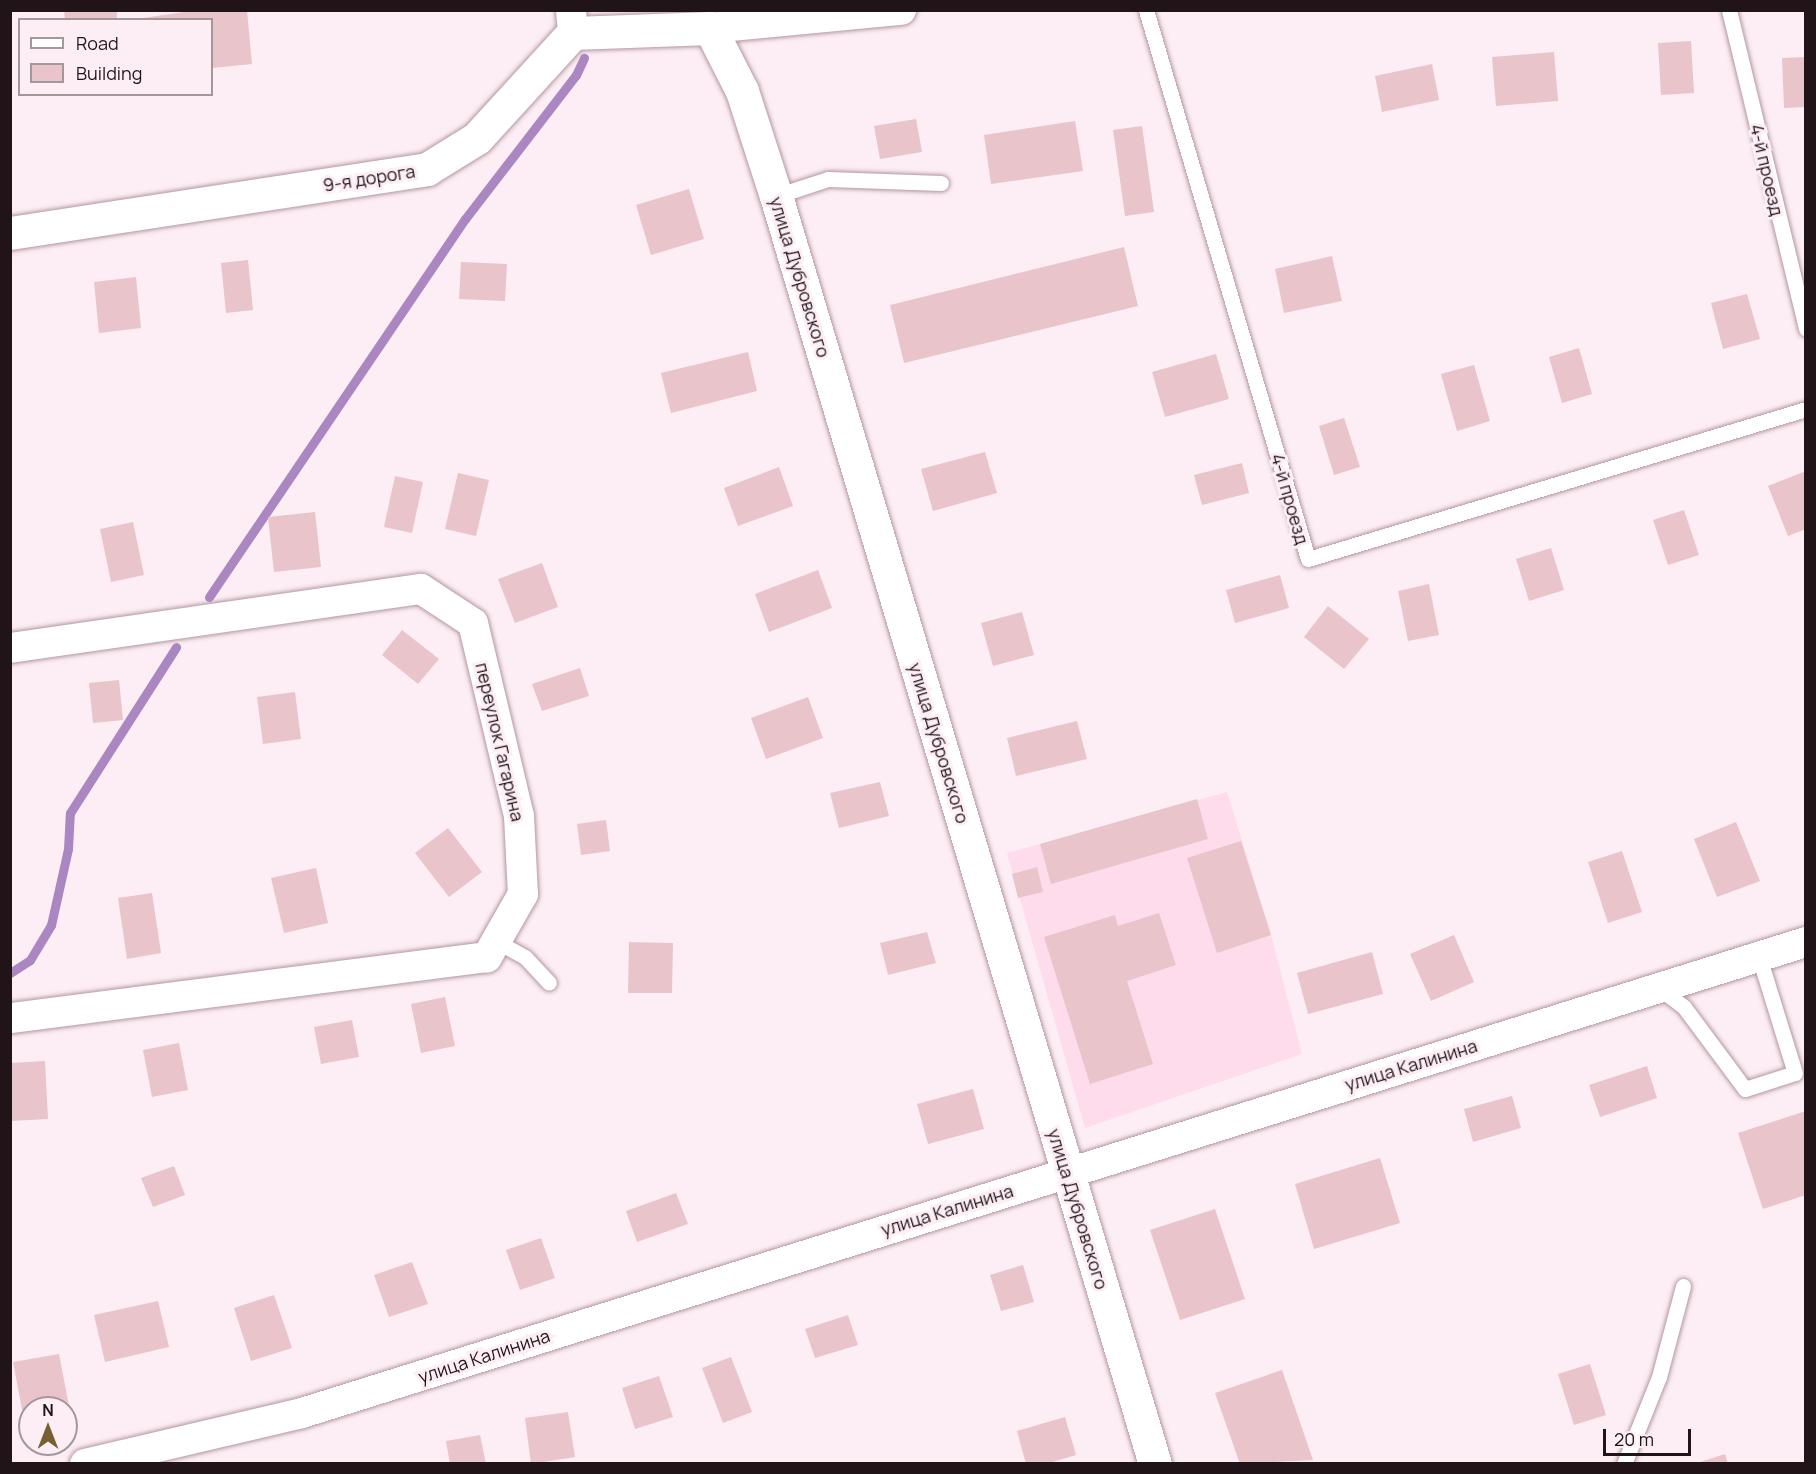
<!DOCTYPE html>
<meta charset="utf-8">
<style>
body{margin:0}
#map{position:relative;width:1816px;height:1474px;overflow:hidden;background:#fceef4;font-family:Manrope,sans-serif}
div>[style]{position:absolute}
.built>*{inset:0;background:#fedceb}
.stream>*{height:9px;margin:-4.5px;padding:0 4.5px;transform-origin:4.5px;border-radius:4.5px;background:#aa87c1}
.building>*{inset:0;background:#e9c4ca}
.roads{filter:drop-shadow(0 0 2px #b595a3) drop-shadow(0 0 2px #b595a3)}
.lane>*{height:15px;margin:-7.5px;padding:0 7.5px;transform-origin:7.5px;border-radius:7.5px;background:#fff}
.street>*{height:30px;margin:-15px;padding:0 15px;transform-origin:15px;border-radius:15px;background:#fff}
.secondary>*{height:33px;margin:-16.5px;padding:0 16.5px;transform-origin:16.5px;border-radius:16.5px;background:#fff}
span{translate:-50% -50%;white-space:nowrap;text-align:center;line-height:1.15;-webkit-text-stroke:6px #fceef4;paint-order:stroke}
.street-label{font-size:18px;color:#201419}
.frame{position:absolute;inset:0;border:12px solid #201419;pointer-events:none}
.legend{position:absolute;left:18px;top:18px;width:195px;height:78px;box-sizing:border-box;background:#fceef4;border:2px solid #a4979c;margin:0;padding:8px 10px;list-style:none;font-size:18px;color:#201419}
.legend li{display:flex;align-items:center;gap:12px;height:30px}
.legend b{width:30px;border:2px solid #a4979c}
.north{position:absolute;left:18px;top:1396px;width:60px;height:60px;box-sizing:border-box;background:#fceef4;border:2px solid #a4979c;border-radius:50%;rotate:0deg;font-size:16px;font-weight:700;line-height:24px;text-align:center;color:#201419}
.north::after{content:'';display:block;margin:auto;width:21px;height:27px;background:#776030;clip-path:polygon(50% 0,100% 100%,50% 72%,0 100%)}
.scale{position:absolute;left:1603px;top:1429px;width:88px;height:27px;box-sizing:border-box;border:3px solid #201419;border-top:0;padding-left:8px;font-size:18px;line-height:21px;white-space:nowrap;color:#201419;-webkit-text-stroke:4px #fceef4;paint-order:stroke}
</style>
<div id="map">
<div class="built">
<i style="clip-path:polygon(1227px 792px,1271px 935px,1302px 1054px,1085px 1128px,1007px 853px)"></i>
</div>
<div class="stream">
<i style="left:209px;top:597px;width:457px;rotate:-55.9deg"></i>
<i style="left:465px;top:219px;width:182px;rotate:-52.4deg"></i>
<i style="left:576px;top:75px;width:19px;rotate:-65deg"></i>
<i style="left:10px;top:973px;width:24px;rotate:-33deg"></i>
<i style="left:30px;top:960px;width:41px;rotate:-59deg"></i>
<i style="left:51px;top:925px;width:78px;rotate:-77.4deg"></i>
<i style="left:68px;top:849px;width:36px;rotate:-87deg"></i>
<i style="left:70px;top:813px;width:197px;rotate:-57.4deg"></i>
</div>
<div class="building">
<i style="clip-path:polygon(64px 10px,117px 10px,117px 20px,65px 20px)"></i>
<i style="clip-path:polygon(247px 10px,252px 64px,212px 68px,212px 20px,130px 20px,197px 10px)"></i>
<i style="clip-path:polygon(1691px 41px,1694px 93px,1661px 95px,1658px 43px)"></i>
<i style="clip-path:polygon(1554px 52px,1558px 101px,1496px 106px,1492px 57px)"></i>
<i style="clip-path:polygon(1806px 57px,1806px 107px,1784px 108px,1782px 58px)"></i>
<i style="clip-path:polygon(1432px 64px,1439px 100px,1382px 112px,1375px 76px)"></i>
<i style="clip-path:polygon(916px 119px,922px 152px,880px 159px,874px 126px)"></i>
<i style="clip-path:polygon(1075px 121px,1083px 171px,991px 184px,984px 135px)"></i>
<i style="clip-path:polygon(1142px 126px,1154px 212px,1125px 216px,1113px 130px)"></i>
<i style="clip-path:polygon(689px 189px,704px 239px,651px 255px,636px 205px)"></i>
<i style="clip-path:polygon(1124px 247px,1138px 306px,904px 363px,890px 305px)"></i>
<i style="clip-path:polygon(1332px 256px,1342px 301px,1284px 313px,1275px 269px)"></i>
<i style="clip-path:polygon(248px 260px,253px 310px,226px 313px,221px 263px)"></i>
<i style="clip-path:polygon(461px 262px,507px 264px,505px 301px,459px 299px)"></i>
<i style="clip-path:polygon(136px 277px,141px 328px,99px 333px,94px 282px)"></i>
<i style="clip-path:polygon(1747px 294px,1760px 339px,1723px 349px,1711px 303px)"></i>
<i style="clip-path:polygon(1579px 348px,1592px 394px,1562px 403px,1549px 357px)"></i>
<i style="clip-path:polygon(748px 352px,757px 391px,671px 413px,661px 373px)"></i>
<i style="clip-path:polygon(1216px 354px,1229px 399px,1165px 417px,1152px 372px)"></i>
<i style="clip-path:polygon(1474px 365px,1490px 421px,1457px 431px,1441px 374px)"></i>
<i style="clip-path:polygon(1344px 418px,1360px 467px,1334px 475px,1319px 426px)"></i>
<i style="clip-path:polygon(985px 452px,997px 493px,933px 511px,921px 469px)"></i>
<i style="clip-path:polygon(1242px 463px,1249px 493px,1202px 505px,1194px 475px)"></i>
<i style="clip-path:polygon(779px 467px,793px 506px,738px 526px,724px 488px)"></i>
<i style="clip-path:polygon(1806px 471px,1806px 529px,1788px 536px,1768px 486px)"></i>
<i style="clip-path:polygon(458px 473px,489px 480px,476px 536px,445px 529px)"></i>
<i style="clip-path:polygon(395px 476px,423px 482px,412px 533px,384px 527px)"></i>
<i style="clip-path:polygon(1684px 510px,1699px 555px,1668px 565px,1653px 520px)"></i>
<i style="clip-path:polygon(315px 512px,321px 567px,274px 572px,268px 517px)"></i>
<i style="clip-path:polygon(133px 522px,144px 575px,111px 582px,100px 529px)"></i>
<i style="clip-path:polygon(1551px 548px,1564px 590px,1529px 601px,1516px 559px)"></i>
<i style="clip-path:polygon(542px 563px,558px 607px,515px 623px,498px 579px)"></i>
<i style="clip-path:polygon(818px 570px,832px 608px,769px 632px,755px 594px)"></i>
<i style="clip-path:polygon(1280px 575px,1289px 608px,1235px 623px,1226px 590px)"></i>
<i style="clip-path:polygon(1429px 584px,1439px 635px,1408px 641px,1398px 591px)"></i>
<i style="clip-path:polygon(1328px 606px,1369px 639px,1344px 669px,1304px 637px)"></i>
<i style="clip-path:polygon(1022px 612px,1034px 655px,993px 666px,981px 623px)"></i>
<i style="clip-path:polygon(402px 630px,439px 659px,418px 684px,382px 655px)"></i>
<i style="clip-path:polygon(580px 668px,589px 696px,542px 711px,532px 684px)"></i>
<i style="clip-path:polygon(119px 680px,123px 720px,93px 723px,89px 683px)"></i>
<i style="clip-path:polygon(295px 692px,301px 739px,263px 744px,257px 697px)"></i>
<i style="clip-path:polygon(808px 697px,823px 738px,766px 759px,751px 718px)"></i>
<i style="clip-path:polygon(1077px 721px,1087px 759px,1016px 776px,1007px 738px)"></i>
<i style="clip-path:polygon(880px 782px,889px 816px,839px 828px,830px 793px)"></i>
<i style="clip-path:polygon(1197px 799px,1208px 839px,1051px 884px,1040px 844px)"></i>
<i style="clip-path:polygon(606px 820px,610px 851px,581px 855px,577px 824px)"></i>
<i style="clip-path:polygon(1736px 822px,1760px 881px,1717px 897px,1694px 839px)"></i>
<i style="clip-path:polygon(448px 828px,482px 872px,449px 897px,415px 853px)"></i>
<i style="clip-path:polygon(1241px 841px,1271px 935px,1217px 953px,1187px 858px)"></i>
<i style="clip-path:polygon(1622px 851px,1642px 912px,1608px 923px,1588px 862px)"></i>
<i style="clip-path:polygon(1037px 867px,1043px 892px,1018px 898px,1012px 874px)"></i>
<i style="clip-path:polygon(316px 868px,328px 923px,284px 933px,271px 878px)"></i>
<i style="clip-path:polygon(152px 893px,161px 953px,127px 959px,118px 898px)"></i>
<i style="clip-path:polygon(1159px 913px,1176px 965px,1127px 981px,1153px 1064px,1090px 1084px,1044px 937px,1115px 915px,1118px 926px)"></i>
<i style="clip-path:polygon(927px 932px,936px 963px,888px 975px,880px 943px)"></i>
<i style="clip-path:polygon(1454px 935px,1474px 982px,1431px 1001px,1410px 954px)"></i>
<i style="clip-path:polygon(629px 942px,673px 943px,672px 993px,628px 993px)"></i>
<i style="clip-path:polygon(1372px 952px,1383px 994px,1308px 1014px,1297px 973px)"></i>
<i style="clip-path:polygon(445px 997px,455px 1046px,421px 1053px,411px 1004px)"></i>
<i style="clip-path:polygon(352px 1020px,359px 1057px,321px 1064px,314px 1027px)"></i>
<i style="clip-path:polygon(179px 1043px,188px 1090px,152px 1097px,143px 1050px)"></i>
<i style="clip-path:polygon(45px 1061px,48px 1119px,10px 1121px,10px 1063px)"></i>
<i style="clip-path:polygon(1647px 1066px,1657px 1098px,1600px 1117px,1589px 1085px)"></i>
<i style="clip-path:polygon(973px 1089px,984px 1129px,928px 1144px,917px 1104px)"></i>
<i style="clip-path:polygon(1512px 1096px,1521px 1128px,1473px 1142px,1464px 1109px)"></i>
<i style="clip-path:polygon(1806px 1111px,1806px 1195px,1763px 1209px,1738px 1133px)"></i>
<i style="clip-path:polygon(1380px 1158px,1400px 1223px,1314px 1249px,1295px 1184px)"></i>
<i style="clip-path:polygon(174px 1166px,185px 1195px,153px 1207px,141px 1178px)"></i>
<i style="clip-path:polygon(676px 1193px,688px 1224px,637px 1242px,626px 1211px)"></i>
<i style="clip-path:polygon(1215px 1209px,1245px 1299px,1180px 1320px,1150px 1230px)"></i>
<i style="clip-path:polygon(541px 1238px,555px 1278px,520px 1290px,506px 1250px)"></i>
<i style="clip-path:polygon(412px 1262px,428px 1304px,389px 1317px,374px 1275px)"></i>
<i style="clip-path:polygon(1023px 1265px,1034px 1302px,1001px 1311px,990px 1275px)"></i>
<i style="clip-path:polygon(274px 1295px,292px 1348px,251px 1361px,234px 1308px)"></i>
<i style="clip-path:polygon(158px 1301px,169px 1347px,105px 1362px,94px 1315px)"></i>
<i style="clip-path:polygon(848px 1315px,858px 1345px,815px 1358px,805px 1329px)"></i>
<i style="clip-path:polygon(59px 1354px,69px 1406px,30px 1408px,30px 1413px,23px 1415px,13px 1362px)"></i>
<i style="clip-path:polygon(731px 1357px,752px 1412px,723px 1423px,702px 1368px)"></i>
<i style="clip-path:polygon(1590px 1364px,1606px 1415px,1574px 1425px,1558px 1374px)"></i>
<i style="clip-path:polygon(1282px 1370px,1313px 1460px,1240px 1464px,1215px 1393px)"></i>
<i style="clip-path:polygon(659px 1376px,673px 1417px,635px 1429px,622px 1388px)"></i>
<i style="clip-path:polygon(568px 1412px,575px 1457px,531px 1464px,525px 1418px)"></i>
<i style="clip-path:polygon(1065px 1417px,1076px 1455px,1046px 1464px,1026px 1464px,1017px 1431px)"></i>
<i style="clip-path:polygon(480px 1435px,486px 1464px,450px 1464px,446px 1441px)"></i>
<i style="clip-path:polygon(1725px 1454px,1728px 1464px,1697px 1464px,1697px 1463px)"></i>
</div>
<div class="roads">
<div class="lane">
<i style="left:1146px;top:10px;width:572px;rotate:73.56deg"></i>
<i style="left:1308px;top:559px;width:520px;rotate:-16.76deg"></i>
<i style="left:1729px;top:10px;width:328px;rotate:76.4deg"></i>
<i style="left:776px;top:196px;width:55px;rotate:-18.1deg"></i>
<i style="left:828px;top:179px;width:113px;rotate:2deg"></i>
<i style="left:496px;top:941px;width:33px;rotate:29deg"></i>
<i style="left:525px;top:957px;width:35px;rotate:47deg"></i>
<i style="left:1659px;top:988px;width:31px;rotate:37deg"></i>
<i style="left:1684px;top:1007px;width:102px;rotate:53.4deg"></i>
<i style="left:1745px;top:1089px;width:52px;rotate:-17.7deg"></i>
<i style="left:1795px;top:1073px;width:121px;rotate:-107.2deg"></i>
<i style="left:1624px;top:1464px;width:94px;rotate:-68.1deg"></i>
<i style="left:1659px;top:1377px;width:94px;rotate:-75.2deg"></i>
</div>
<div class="street">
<i style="left:571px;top:10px;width:23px;rotate:85deg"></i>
<i style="left:710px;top:28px;width:192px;rotate:-5.4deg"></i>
<i style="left:10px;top:648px;width:415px;rotate:-8.2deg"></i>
<i style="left:421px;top:589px;width:62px;rotate:33.2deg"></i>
<i style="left:473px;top:623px;width:198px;rotate:76.6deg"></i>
<i style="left:519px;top:816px;width:78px;rotate:87.1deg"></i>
<i style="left:523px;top:894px;width:73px;rotate:119.7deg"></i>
<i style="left:487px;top:957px;width:481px;rotate:172.7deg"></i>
<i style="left:85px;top:1464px;width:223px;rotate:-13.2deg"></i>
<i style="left:302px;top:1413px;width:1576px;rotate:-17.39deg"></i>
</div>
<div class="secondary">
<i style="left:10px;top:233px;width:422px;rotate:-8.7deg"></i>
<i style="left:427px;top:169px;width:59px;rotate:-31.8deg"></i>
<i style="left:477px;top:138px;width:142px;rotate:-47.6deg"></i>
<i style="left:573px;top:33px;width:137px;rotate:-2.1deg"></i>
<i style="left:710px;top:28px;width:71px;rotate:63.1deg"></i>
<i style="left:742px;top:91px;width:110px;rotate:72.1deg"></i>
<i style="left:776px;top:196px;width:1323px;rotate:73.36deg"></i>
</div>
</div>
<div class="street-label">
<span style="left:1767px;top:170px;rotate:77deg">4-й проезд</span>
<span style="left:369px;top:178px;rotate:-9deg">9-я дорога</span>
<span style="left:800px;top:277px;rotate:73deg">улица Дубровского</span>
<span style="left:1290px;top:499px;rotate:74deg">4-й проезд</span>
<span style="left:500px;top:742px;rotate:77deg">переулок Гагарина</span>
<span style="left:939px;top:743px;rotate:73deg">улица Дубровского</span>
<span style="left:1411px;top:1065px;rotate:-17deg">улица Калинина</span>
<span style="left:1078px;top:1209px;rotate:73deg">улица Дубровского</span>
<span style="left:947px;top:1210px;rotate:-17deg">улица Калинина</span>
<span style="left:484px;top:1356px;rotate:-18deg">улица Калинина</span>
</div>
<div class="frame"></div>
<ul class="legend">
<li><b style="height:8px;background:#fff"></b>Road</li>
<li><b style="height:16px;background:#e9c4ca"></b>Building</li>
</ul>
<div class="north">N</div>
<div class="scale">20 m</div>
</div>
